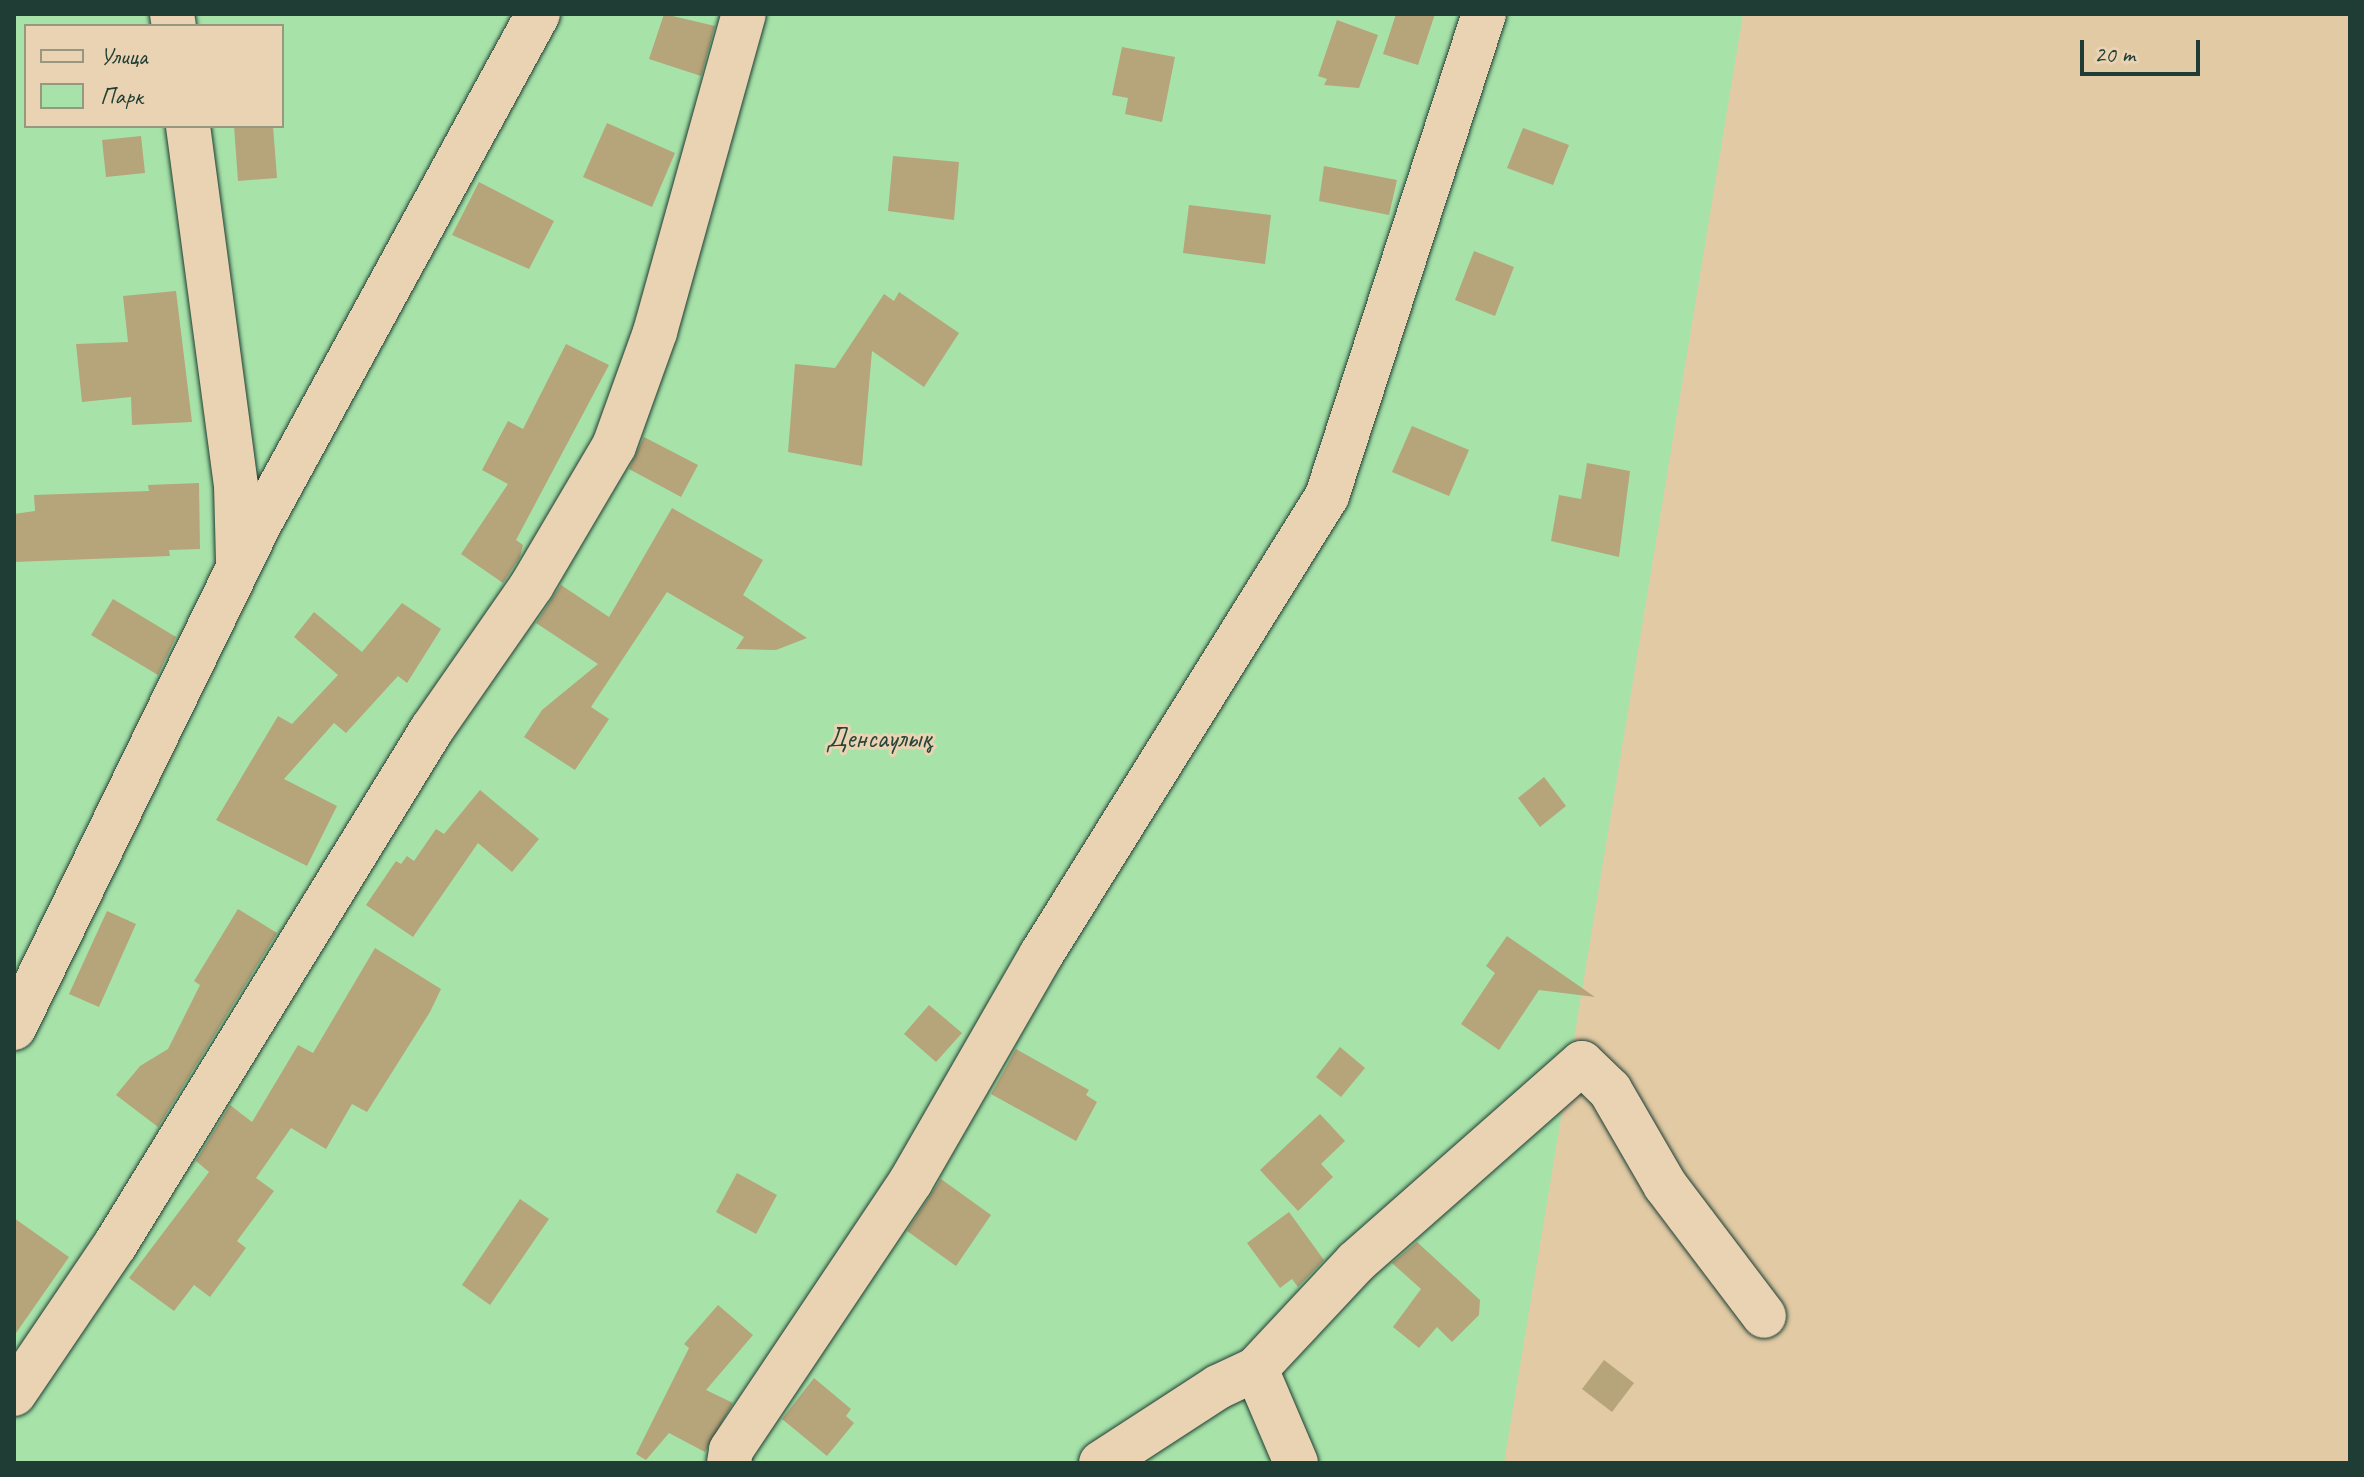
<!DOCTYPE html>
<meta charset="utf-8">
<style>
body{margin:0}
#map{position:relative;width:2364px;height:1477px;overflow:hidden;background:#e1caa4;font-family:Caveat,sans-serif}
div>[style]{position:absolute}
.green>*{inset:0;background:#a7e3a9}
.building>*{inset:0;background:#b6a47a}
.roads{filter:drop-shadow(0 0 2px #1f3d34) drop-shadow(0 0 2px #1f3d34)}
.minor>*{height:44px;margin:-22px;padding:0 22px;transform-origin:22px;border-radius:22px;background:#e9d3b2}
span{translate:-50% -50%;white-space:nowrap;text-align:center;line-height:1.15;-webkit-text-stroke:6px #e9d3b2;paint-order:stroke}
.park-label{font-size:28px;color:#26453a}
.frame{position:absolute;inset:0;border:16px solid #1f3d34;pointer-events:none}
.legend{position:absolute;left:24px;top:24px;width:260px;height:104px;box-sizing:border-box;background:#e9d3b2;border:2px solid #989780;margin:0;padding:10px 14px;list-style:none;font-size:24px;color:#1f3d34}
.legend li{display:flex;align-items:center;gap:16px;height:40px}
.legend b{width:40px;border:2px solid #989780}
.scale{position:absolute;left:2080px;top:40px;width:120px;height:36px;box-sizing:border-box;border:4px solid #1f3d34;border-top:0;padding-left:10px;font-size:24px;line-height:28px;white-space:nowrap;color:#1f3d34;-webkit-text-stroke:6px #e9d3b2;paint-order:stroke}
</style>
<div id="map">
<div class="green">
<i style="clip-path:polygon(evenodd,14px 14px,1743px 14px,1504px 1463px,14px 1463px,14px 14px,26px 26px,282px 26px,282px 126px,26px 126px,26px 26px)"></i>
</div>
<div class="building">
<i style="clip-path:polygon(664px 14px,715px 26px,701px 76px,649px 59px)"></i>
<i style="clip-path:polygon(1396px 14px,1435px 14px,1418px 65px,1383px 54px)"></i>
<i style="clip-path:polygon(1337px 20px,1378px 35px,1359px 88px,1324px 85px,1327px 79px,1318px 76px)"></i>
<i style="clip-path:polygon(1122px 47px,1175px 57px,1162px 122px,1125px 114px,1128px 98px,1112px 95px)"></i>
<i style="clip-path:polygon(607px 123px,675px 153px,652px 207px,583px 177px)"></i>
<i style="clip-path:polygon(234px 126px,273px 126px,277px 178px,238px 181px)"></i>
<i style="clip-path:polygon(1523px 128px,1569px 145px,1553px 185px,1507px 168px)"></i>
<i style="clip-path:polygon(141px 136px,145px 173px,106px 177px,102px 140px)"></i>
<i style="clip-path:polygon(893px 156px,959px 162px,954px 220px,888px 211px)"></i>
<i style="clip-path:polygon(1324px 166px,1397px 180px,1389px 215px,1319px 201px)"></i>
<i style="clip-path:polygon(479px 182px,554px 221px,529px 269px,452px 235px)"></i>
<i style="clip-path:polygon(1189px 205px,1271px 215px,1265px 264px,1183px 253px)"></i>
<i style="clip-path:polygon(1474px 251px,1514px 267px,1495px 316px,1455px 300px)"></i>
<i style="clip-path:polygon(176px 291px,192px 422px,132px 425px,131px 397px,82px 402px,76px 344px,128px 342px,123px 296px)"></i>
<i style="clip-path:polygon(899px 292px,959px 333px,924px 387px,872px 351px,862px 466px,788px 452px,795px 364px,835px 368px,884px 294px,894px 301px)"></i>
<i style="clip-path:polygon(566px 344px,609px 365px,516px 540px,523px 545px,520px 557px,503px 583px,461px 554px,508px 484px,482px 470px,508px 421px,523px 429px)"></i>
<i style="clip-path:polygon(1412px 426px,1469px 450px,1449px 496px,1392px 472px)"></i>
<i style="clip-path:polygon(644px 437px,698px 465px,681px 497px,629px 469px)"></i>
<i style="clip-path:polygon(1587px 463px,1630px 471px,1619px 557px,1551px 541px,1559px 495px,1581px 499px)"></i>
<i style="clip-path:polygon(199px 483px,200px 549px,169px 550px,170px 556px,14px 562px,14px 514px,35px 511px,34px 495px,149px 491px,148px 485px)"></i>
<i style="clip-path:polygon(672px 508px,763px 560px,743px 595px,807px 638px,776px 650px,736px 649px,744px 637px,667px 592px,591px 707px,609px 719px,575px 770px,524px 737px,542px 710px,598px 664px,536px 623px,561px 585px,609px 617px)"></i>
<i style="clip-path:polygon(113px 599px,176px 637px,158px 675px,91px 635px)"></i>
<i style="clip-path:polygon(402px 603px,441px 629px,407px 683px,398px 676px,346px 733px,334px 723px,284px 779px,337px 806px,307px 866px,216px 820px,278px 716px,292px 724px,338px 675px,294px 637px,314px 612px,362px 652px)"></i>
<i style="clip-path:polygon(1544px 777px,1566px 806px,1540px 827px,1518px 798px)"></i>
<i style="clip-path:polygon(480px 790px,539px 839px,512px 872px,478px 843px,413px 937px,366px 905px,396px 861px,401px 864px,407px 856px,414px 861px,436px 829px,444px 834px)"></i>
<i style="clip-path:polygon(238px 909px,277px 933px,158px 1127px,116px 1095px,140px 1066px,168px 1049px,200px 985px,194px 981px)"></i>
<i style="clip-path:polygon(107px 911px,136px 924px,99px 1007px,69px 994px)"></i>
<i style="clip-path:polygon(1507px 936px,1595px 997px,1539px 990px,1499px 1050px,1461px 1024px,1495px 973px,1486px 966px)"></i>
<i style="clip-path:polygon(375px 948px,441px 989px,430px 1012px,367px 1112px,352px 1104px,326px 1149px,291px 1128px,256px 1178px,274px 1191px,237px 1241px,246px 1248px,210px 1297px,194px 1285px,174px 1311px,129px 1278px,209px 1172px,196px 1161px,230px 1105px,252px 1122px,298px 1045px,313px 1053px)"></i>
<i style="clip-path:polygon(929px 1005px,962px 1033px,936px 1062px,904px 1034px)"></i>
<i style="clip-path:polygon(1340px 1047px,1365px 1068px,1341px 1097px,1316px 1077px)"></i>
<i style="clip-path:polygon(1016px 1049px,1089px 1090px,1086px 1095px,1097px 1102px,1076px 1141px,991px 1094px)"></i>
<i style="clip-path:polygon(1320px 1114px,1345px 1141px,1321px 1164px,1333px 1177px,1298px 1211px,1260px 1170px)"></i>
<i style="clip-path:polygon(737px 1173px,777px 1195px,756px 1234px,716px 1212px)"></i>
<i style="clip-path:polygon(941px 1179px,991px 1215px,956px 1266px,907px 1231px)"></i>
<i style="clip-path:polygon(520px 1199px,549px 1219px,490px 1305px,462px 1285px)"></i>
<i style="clip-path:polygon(1289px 1212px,1324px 1260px,1298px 1287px,1292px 1279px,1280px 1288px,1247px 1243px)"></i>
<i style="clip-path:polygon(14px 1218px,69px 1257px,14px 1336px)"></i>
<i style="clip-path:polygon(1417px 1242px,1480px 1300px,1479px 1315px,1452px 1342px,1437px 1327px,1419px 1348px,1393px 1327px,1421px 1289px,1392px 1263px)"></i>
<i style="clip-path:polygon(718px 1305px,753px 1335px,706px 1390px,733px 1403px,705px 1452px,669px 1433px,646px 1460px,636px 1454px,689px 1348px,684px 1344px)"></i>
<i style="clip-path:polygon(1604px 1360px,1634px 1383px,1612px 1412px,1582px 1389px)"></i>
<i style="clip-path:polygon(814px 1378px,851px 1409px,846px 1416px,854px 1423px,827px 1456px,782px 1419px)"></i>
</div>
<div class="roads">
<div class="minor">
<i style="left:172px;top:14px;width:12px;rotate:81deg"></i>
<i style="left:188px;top:126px;width:362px;rotate:82.4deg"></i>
<i style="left:236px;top:485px;width:76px;rotate:88.5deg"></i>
<i style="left:14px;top:1028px;width:562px;rotate:-64.03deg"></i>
<i style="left:260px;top:523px;width:580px;rotate:-61.36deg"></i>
<i style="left:1256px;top:1369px;width:102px;rotate:66.9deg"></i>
<i style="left:14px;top:1394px;width:180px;rotate:-55.9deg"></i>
<i style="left:115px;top:1245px;width:606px;rotate:-58.44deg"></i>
<i style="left:432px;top:729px;width:175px;rotate:-55.2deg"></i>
<i style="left:532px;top:585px;width:161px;rotate:-59.5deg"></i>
<i style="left:614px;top:446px;width:121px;rotate:-70.2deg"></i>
<i style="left:655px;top:332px;width:330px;rotate:-74.4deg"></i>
<i style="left:729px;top:1463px;width:13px;rotate:-81deg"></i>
<i style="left:731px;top:1450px;width:324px;rotate:-56.2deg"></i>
<i style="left:911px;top:1181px;width:261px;rotate:-60.1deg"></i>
<i style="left:1041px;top:955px;width:541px;rotate:-58.07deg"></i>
<i style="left:1327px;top:496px;width:507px;rotate:-71.96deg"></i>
<i style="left:1101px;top:1463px;width:140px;rotate:-33deg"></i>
<i style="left:1218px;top:1387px;width:42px;rotate:-25.3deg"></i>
<i style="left:1256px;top:1369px;width:146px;rotate:-46.9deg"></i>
<i style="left:1356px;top:1262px;width:301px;rotate:-41.4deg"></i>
<i style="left:1582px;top:1063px;width:39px;rotate:44deg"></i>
<i style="left:1610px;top:1090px;width:110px;rotate:59.9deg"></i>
<i style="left:1665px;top:1185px;width:164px;rotate:52.9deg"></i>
</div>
</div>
<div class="park-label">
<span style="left:879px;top:738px">Денсаулық</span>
</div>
<div class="frame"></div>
<ul class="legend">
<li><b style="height:10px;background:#e9d3b2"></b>Улица</li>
<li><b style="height:22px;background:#a7e3a9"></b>Парк</li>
</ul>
<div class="scale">20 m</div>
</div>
